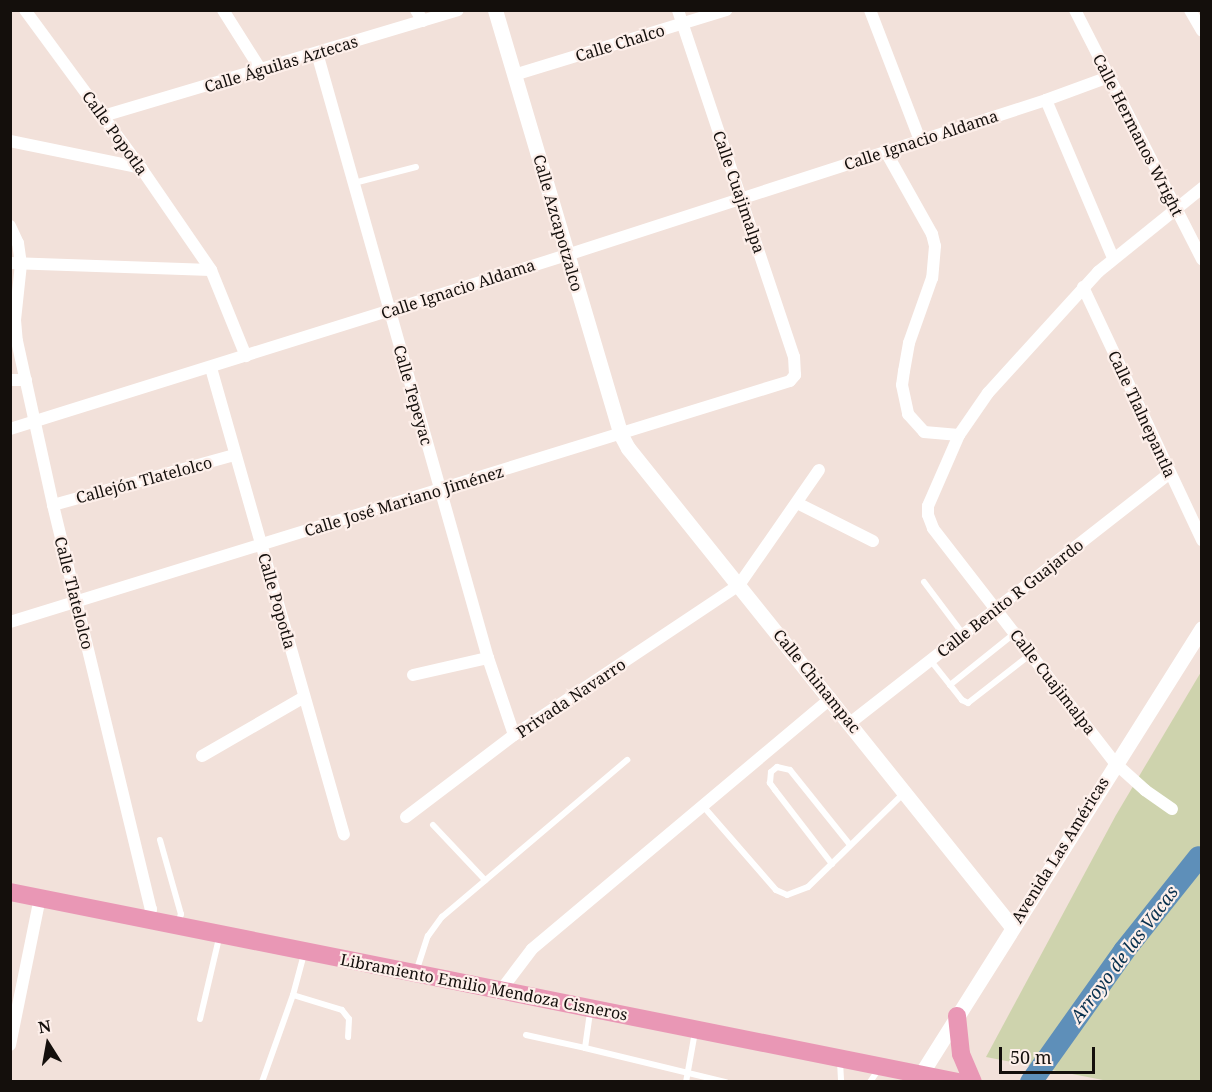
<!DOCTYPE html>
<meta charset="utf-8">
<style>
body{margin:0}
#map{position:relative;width:1212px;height:1092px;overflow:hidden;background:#f2e1da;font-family:"Noto Serif",serif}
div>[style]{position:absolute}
.green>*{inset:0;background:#ced3ad}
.river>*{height:22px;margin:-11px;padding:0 11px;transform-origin:11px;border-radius:11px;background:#5e8fb9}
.service>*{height:6px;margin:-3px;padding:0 3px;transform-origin:3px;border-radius:3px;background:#fff}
.minor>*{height:12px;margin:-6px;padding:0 6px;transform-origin:6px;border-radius:6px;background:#fff}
.tertiary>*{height:15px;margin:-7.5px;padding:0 7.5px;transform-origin:7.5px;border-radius:7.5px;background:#fff}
.primary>*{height:18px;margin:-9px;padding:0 9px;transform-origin:9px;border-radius:9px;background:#e997b5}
span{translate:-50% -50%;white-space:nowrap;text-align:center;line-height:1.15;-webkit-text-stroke:4.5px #fdefea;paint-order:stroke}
.street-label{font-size:16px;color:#140f0c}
.water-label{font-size:18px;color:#08304e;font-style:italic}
.frame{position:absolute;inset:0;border:12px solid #140f0c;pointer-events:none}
.north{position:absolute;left:18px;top:1014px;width:60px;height:60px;-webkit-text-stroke:4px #fdefea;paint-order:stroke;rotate:349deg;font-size:16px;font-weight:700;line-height:24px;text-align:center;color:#140f0c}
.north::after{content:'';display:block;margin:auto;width:21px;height:27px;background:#140f0c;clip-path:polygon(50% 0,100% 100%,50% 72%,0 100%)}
.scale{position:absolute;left:999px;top:1047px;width:96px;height:27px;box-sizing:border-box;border:3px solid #140f0c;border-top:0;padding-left:8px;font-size:18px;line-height:21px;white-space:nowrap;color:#140f0c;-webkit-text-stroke:4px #fdefea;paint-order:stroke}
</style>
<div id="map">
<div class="green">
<i style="clip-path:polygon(1201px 672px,1201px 1081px,1108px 1081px,986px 1057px,1116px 815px)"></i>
</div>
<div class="river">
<i style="left:1031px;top:1082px;width:161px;rotate:-54.6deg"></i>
<i style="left:1124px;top:951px;width:120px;rotate:-51.4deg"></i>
</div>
<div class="service">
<i style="left:354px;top:183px;width:64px;rotate:-14.5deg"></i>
<i style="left:924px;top:582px;width:65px;rotate:53.1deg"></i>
<i style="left:931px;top:661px;width:50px;rotate:51.5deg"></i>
<i style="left:962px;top:700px;width:7px;rotate:27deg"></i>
<i style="left:968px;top:703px;width:80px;rotate:-37.9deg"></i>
<i style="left:950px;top:685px;width:83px;rotate:-38.7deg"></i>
<i style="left:703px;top:806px;width:111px;rotate:49deg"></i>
<i style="left:776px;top:890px;width:12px;rotate:24deg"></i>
<i style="left:787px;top:895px;width:22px;rotate:-21deg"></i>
<i style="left:808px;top:887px;width:134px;rotate:-44.4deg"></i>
<i style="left:433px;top:825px;width:76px;rotate:46.6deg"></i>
<i style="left:160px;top:840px;width:77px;rotate:74.2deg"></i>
<i style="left:181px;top:914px;width:10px;rotate:107deg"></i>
<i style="left:832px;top:864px;width:93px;rotate:-127.6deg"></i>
<i style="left:775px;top:790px;width:9px;rotate:-126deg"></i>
<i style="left:770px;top:783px;width:11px;rotate:-85deg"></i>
<i style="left:771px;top:772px;width:8px;rotate:-40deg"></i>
<i style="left:777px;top:767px;width:13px;rotate:13deg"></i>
<i style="left:790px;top:770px;width:96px;rotate:51.3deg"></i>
<i style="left:416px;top:972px;width:38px;rotate:-72deg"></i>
<i style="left:428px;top:936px;width:24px;rotate:-54deg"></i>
<i style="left:442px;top:917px;width:243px;rotate:-40.3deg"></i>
<i style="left:293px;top:995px;width:51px;rotate:17deg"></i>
<i style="left:342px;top:1010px;width:11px;rotate:52deg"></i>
<i style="left:349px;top:1019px;width:18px;rotate:93deg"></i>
<i style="left:200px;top:1019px;width:83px;rotate:-76.8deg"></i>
<i style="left:526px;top:1035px;width:60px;rotate:12.4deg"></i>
<i style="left:585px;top:1048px;width:36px;rotate:-82deg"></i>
<i style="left:585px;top:1048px;width:145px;rotate:13.6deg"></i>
<i style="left:840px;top:1061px;width:21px;rotate:87deg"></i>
<i style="left:262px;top:1082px;width:92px;rotate:-70.4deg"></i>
<i style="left:293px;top:995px;width:42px;rotate:-75deg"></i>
<i style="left:686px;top:1082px;width:51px;rotate:-79.8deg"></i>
<i style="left:870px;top:1082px;width:14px;rotate:-56deg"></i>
</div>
<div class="minor">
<i style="left:25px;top:10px;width:196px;rotate:53.7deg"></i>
<i style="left:141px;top:168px;width:124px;rotate:55.5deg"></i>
<i style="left:211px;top:270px;width:93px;rotate:67.9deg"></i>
<i style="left:223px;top:10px;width:71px;rotate:57.7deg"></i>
<i style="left:416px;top:10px;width:13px;rotate:58deg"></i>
<i style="left:870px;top:10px;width:139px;rotate:69deg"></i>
<i style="left:1075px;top:10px;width:280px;rotate:63deg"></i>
<i style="left:1190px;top:10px;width:24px;rotate:60deg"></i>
<i style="left:317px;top:53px;width:629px;rotate:74.22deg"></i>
<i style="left:488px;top:658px;width:81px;rotate:71.3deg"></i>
<i style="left:514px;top:75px;width:222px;rotate:-17deg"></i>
<i style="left:1046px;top:100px;width:172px;rotate:67deg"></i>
<i style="left:103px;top:116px;width:370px;rotate:-16.6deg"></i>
<i style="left:10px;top:141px;width:134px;rotate:11.6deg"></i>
<i style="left:886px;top:152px;width:94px;rotate:60.7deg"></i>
<i style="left:932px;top:234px;width:12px;rotate:76deg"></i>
<i style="left:935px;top:246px;width:32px;rotate:95deg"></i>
<i style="left:932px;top:278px;width:69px;rotate:109.5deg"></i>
<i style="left:909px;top:343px;width:28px;rotate:100deg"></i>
<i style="left:904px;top:371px;width:14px;rotate:98deg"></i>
<i style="left:902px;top:385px;width:30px;rotate:78deg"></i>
<i style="left:908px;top:414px;width:24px;rotate:48deg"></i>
<i style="left:924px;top:432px;width:35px;rotate:5deg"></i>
<i style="left:10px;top:226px;width:19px;rotate:65deg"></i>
<i style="left:18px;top:243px;width:21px;rotate:82deg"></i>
<i style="left:21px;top:264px;width:56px;rotate:96.1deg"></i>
<i style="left:15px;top:320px;width:21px;rotate:85deg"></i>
<i style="left:17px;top:341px;width:168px;rotate:77.6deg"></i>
<i style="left:53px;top:505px;width:416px;rotate:76.4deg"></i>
<i style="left:151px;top:909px;width:11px;rotate:105deg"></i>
<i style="left:10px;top:263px;width:201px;rotate:2deg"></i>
<i style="left:1083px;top:287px;width:280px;rotate:64.8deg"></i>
<i style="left:211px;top:368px;width:485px;rotate:74.1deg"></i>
<i style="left:10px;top:380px;width:16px"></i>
<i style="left:10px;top:429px;width:584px;rotate:-17.35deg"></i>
<i style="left:567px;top:255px;width:503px;rotate:-17.93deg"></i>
<i style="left:1046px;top:100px;width:67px;rotate:-20.1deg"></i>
<i style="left:797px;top:503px;width:85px;rotate:26.6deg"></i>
<i style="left:53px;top:505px;width:189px;rotate:-15.4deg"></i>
<i style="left:10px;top:622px;width:816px;rotate:-17.17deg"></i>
<i style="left:790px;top:381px;width:8px;rotate:-50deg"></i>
<i style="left:795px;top:375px;width:18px;rotate:-93deg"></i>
<i style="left:794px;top:357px;width:366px;rotate:-108.5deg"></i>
<i style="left:413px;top:675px;width:77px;rotate:-12.8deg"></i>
<i style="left:850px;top:723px;width:406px;rotate:-38deg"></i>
<i style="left:202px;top:756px;width:118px;rotate:-30deg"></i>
<i style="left:1172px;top:809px;width:33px;rotate:-145deg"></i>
<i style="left:1145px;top:790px;width:40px;rotate:-138deg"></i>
<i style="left:1115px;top:763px;width:297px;rotate:-127.8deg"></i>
<i style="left:933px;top:528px;width:14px;rotate:-111deg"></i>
<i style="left:928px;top:515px;width:9px;rotate:-90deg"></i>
<i style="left:928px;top:506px;width:77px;rotate:-66.4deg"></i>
<i style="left:959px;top:435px;width:51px;rotate:-55.4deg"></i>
<i style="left:988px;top:393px;width:164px;rotate:-47.7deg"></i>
<i style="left:1098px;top:272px;width:134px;rotate:-38.9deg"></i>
<i style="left:406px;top:817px;width:136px;rotate:-37.2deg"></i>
<i style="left:514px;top:735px;width:270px;rotate:-33.7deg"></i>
<i style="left:739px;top:585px;width:140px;rotate:-55.2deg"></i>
<i style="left:501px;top:990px;width:51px;rotate:-52.9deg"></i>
<i style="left:532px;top:949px;width:390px;rotate:-40deg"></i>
<i style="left:10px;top:1045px;width:150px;rotate:-78.5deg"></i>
</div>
<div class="tertiary">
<i style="left:495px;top:10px;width:443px;rotate:73.5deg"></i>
<i style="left:621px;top:435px;width:15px;rotate:62deg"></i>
<i style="left:628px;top:448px;width:614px;rotate:51.28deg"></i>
<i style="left:921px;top:1074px;width:527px;rotate:-57.79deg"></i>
</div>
<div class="primary">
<i style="left:10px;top:892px;width:967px;rotate:11.33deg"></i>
<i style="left:957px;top:1016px;width:38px;rotate:84deg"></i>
<i style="left:961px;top:1054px;width:30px;rotate:67deg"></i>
</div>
<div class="street-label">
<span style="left:620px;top:43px;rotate:-17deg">Calle Chalco</span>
<span style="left:281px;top:64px;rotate:-17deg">Calle Águilas Aztecas</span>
<span style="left:115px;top:133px;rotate:54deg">Calle Popotla</span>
<span style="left:1138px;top:135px;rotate:63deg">Calle Hermanos Wright</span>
<span style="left:921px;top:140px;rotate:-18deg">Calle Ignacio Aldama</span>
<span style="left:739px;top:192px;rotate:71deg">Calle Cuajimalpa</span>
<span style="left:558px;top:223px;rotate:74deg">Calle Azcapotzalco</span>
<span style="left:458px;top:289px;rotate:-18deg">Calle Ignacio Aldama</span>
<span style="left:413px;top:395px;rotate:74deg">Calle Tepeyac</span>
<span style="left:1142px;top:414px;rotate:65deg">Calle Tlalnepantla</span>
<span style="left:144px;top:480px;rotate:-15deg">Callejón Tlatelolco</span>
<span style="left:404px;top:501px;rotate:-17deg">Calle José Mariano Jiménez</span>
<span style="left:74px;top:593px;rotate:76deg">Calle Tlatelolco</span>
<span style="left:1010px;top:598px;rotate:-38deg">Calle Benito R Guajardo</span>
<span style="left:277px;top:601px;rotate:74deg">Calle Popotla</span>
<span style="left:817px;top:681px;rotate:51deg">Calle Chinampac</span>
<span style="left:1053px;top:682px;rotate:52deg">Calle Cuajimalpa</span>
<span style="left:571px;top:698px;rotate:-34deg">Privada Navarro</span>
<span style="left:1060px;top:850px;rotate:-58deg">Avenida Las Américas</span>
<span style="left:484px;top:987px;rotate:11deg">Libramiento Emilio Mendoza Cisneros</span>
</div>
<div class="water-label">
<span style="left:1124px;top:954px;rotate:-53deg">Arroyo de las Vacas</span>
</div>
<div class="frame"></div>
<div class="north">N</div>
<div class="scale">50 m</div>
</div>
